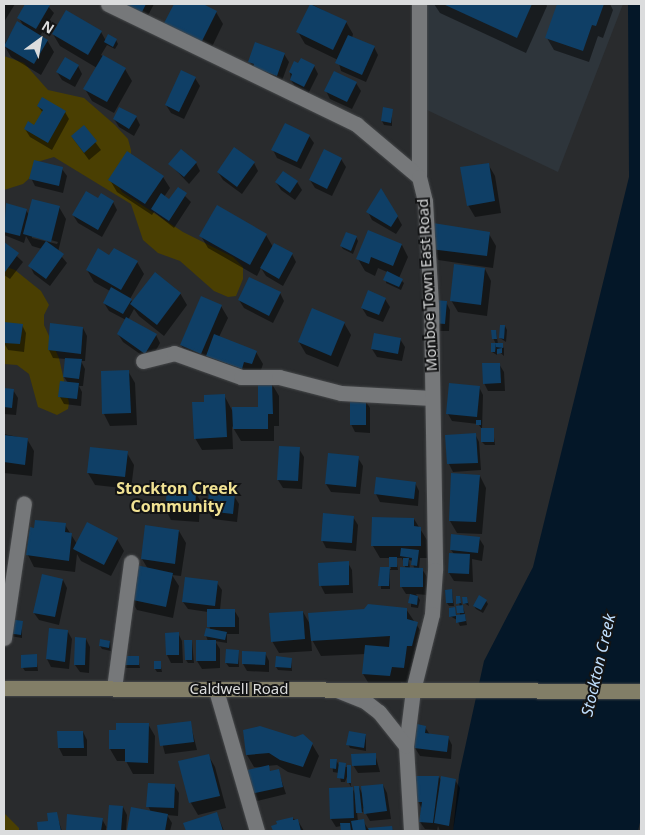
<!DOCTYPE html>
<style>
body{margin:0}
#map{position:relative;width:645px;height:835px;overflow:hidden;background:#292b2d;font-family:"Noto Sans",sans-serif}
div>[style]{position:absolute}
.built>*{inset:0;background:#2e353b}
.green>*{inset:0;background:#4a3f02}
.water>*{inset:0;background:#041728}
.shadow>*{inset:0;background:#0007}
.building>*{inset:0;background:#0f3f66}
.roads{filter:drop-shadow(0 0 1px #46484a) drop-shadow(0 0 1px #46484a)}
.minor>*{height:15px;margin:-7.5px;padding:0 7.5px;transform-origin:7.5px;border-radius:7.5px;background:#76787a}
.tertiary>*{height:15px;margin:-7.5px;padding:0 7.5px;transform-origin:7.5px;border-radius:7.5px;background:#76787a}
.secondary>*{height:15px;margin:-7.5px;padding:0 7.5px;transform-origin:7.5px;border-radius:7.5px;background:#827e67}
span{translate:-50% -50%;white-space:nowrap;text-align:center;line-height:1.15;-webkit-text-stroke:4px #131415;paint-order:stroke}
.street-label{font-size:15px;color:#dbdcdd}
.neighbourhood-label{font-size:16px;color:#f1e293;font-weight:700}
.water-label{font-size:16px;color:#c1e0ff;font-style:italic}
.frame{position:absolute;inset:0;border:5px solid #dbdcdd;pointer-events:none}
.north{position:absolute;left:15px;top:15px;width:50px;height:50px;-webkit-text-stroke:4px #131415;paint-order:stroke;rotate:32deg;font-size:14px;font-weight:700;line-height:20px;text-align:center;color:#dbdcdd}
.north::after{content:'';display:block;margin:auto;width:18px;height:22px;background:#dbdcdd;clip-path:polygon(50% 0,100% 100%,50% 72%,0 100%)}
</style>
<div id="map">
<div class="built">
<i style="clip-path:polygon(424px 4px,623px 4px,558px 172px,427px 110px)"></i>
</div>
<div class="green">
<i style="clip-path:polygon(4px 56px,24px 63px,48px 90px,84px 98px,115px 125px,128px 139px,131px 150px,131px 159px,116px 182px,122px 192px,183px 232px,233px 257px,243px 267px,243px 279px,236px 296px,228px 297px,214px 291px,180px 261px,158px 253px,143px 240px,131px 204px,54px 157px,37px 162px,32px 176px,23px 184px,4px 190px)"></i>
<i style="clip-path:polygon(4px 266px,15px 270px,41px 291px,49px 305px,44px 315px,44px 325px,59px 358px,69px 403px,68px 409px,57px 415px,38px 407px,29px 374px,17px 365px,4px 364px)"></i>
<i style="clip-path:polygon(4px 813px,19px 828px,19px 831px,4px 831px)"></i>
</div>
<div class="water">
<i style="clip-path:polygon(628px 4px,641px 4px,641px 818px,638px 831px,453px 831px,459px 775px,484px 661px,533px 567px,629px 177px)"></i>
</div>
<div class="shadow">
<i style="clip-path:polygon(4px 4px,15px 4px,4px 22px)"></i>
<i style="clip-path:polygon(27px 4px,46px 4px,54px 13px,40px 36px,47px 40px,54px 52px,41px 75px,11px 57px,4px 45px,17px 23px,24px 27px,19px 18px)"></i>
<i style="clip-path:polygon(111px 4px,154px 4px,143px 25px)"></i>
<i style="clip-path:polygon(175px 4px,200px 4px,216px 12px,223px 24px,208px 55px,165px 25px)"></i>
<i style="clip-path:polygon(311px 4px,346px 22px,353px 34px,352px 38px,374px 47px,378px 55px,366px 82px,341px 71px,338px 60px,305px 44px,298px 32px)"></i>
<i style="clip-path:polygon(434px 4px,546px 4px,547px 6px,526px 53px,440px 13px)"></i>
<i style="clip-path:polygon(559px 4px,610px 4px,613px 10px,603px 38px,598px 36px,589px 62px,554px 50px,547px 38px)"></i>
<i style="clip-path:polygon(101px 32px,106px 41px,116px 40px,118px 44px,115px 49px,107px 45px,101px 55px,125px 69px,132px 81px,114px 113px,92px 101px,85px 89px,97px 68px,60px 46px,53px 34px)"></i>
<i style="clip-path:polygon(284px 54px,289px 62px,281px 83px,254px 69px,249px 61px)"></i>
<i style="clip-path:polygon(299px 64px,314px 66px,318px 74px,308px 94px,296px 88px,291px 80px,290px 72px)"></i>
<i style="clip-path:polygon(78px 66px,82px 74px,75px 87px,62px 80px,57px 72px)"></i>
<i style="clip-path:polygon(195px 78px,200px 86px,184px 119px,171px 113px,166px 105px)"></i>
<i style="clip-path:polygon(356px 83px,361px 91px,352px 109px,330px 99px,326px 91px)"></i>
<i style="clip-path:polygon(38px 106px,65px 112px,69px 119px,52px 150px,30px 137px,25px 129px,35px 127px,43px 113px)"></i>
<i style="clip-path:polygon(392px 110px,392px 126px,384px 125px,382px 121px)"></i>
<i style="clip-path:polygon(136px 117px,140px 125px,134px 136px,119px 127px,114px 119px)"></i>
<i style="clip-path:polygon(84px 127px,101px 150px,89px 160px,72px 137px)"></i>
<i style="clip-path:polygon(309px 136px,314px 143px,301px 169px,277px 158px,273px 150px)"></i>
<i style="clip-path:polygon(341px 159px,346px 167px,332px 196px,315px 188px,310px 180px)"></i>
<i style="clip-path:polygon(196px 163px,200px 171px,189px 184px,170px 164px)"></i>
<i style="clip-path:polygon(254px 163px,258px 171px,242px 194px,223px 180px,218px 172px)"></i>
<i style="clip-path:polygon(488px 164px,495px 176px,501px 213px,475px 217px,468px 205px)"></i>
<i style="clip-path:polygon(62px 169px,67px 176px,63px 193px,35px 186px,31px 178px)"></i>
<i style="clip-path:polygon(163px 177px,170px 188px,164px 197px,170px 201px,178px 189px,191px 202px,174px 228px,154px 212px,152px 215px,117px 192px,110px 180px)"></i>
<i style="clip-path:polygon(276px 182px,297px 182px,302px 190px,295px 200px,281px 190px)"></i>
<i style="clip-path:polygon(99px 200px,113px 202px,117px 210px,102px 237px,78px 223px,73px 215px)"></i>
<i style="clip-path:polygon(evenodd,7px 205px,26px 210px,29px 215px,59px 207px,66px 219px,58px 252px,67px 263px,50px 286px,34px 274px,30px 266px,42px 249px,32px 246px,26px 236px,24px 243px,4px 235px,7px 205px,32px 235px,58px 242px,57px 244px,32px 238px,32px 235px)"></i>
<i style="clip-path:polygon(217px 207px,266px 235px,273px 247px,292px 254px,296px 262px,283px 286px,266px 276px,261px 268px,257px 276px,208px 248px,201px 236px)"></i>
<i style="clip-path:polygon(368px 212px,397px 216px,402px 225px,396px 234px,372px 220px)"></i>
<i style="clip-path:polygon(489px 234px,496px 246px,493px 268px,438px 260px,431px 248px)"></i>
<i style="clip-path:polygon(356px 237px,358px 241px,353px 254px,343px 249px,341px 246px)"></i>
<i style="clip-path:polygon(4px 244px,23px 262px,10px 279px,4px 275px)"></i>
<i style="clip-path:polygon(402px 245px,408px 257px,399px 278px,404px 283px,401px 290px,386px 283px,387px 272px,378px 268px,375px 276px,365px 271px,358px 259px)"></i>
<i style="clip-path:polygon(110px 257px,137px 262px,144px 274px,130px 299px,133px 303px,180px 293px,187px 305px,164px 336px,139px 316px,134px 309px,128px 320px,156px 335px,160px 343px,150px 361px,123px 342px,118px 334px,126px 320px,109px 311px,104px 303px,110px 291px,94px 282px,87px 270px)"></i>
<i style="clip-path:polygon(485px 269px,491px 281px,487px 316px,458px 312px,451px 300px)"></i>
<i style="clip-path:polygon(280px 293px,284px 301px,273px 323px,244px 308px,239px 300px)"></i>
<i style="clip-path:polygon(385px 299px,390px 307px,383px 322px,367px 316px,362px 308px)"></i>
<i style="clip-path:polygon(446px 302px,450px 310px,449px 331px,438px 331px,434px 323px)"></i>
<i style="clip-path:polygon(221px 306px,228px 318px,219px 337px,256px 352px,263px 364px,259px 376px,188px 357px,181px 345px)"></i>
<i style="clip-path:polygon(5px 323px,22px 325px,26px 333px,24px 352px,8px 350px,4px 343px)"></i>
<i style="clip-path:polygon(344px 323px,351px 335px,338px 367px,306px 354px,299px 342px)"></i>
<i style="clip-path:polygon(51px 325px,83px 328px,87px 336px,85px 361px,81px 361px,85px 369px,83px 386px,79px 386px,82px 392px,81px 406px,64px 404px,60px 397px,68px 383px,64px 377px,66px 359px,53px 358px,49px 350px)"></i>
<i style="clip-path:polygon(505px 326px,507px 330px,506px 342px,500px 338px)"></i>
<i style="clip-path:polygon(496px 331px,498px 344px,504px 348px,504px 356px,497px 350px,497px 355px,492px 352px,492px 344px,496px 344px,493px 338px)"></i>
<i style="clip-path:polygon(400px 339px,405px 347px,402px 361px,377px 357px,372px 349px)"></i>
<i style="clip-path:polygon(499px 364px,504px 372px,505px 391px,488px 391px,484px 383px)"></i>
<i style="clip-path:polygon(128px 371px,135px 383px,137px 425px,110px 426px,104px 414px)"></i>
<i style="clip-path:polygon(272px 384px,279px 396px,279px 426px,274px 426px,274px 441px,241px 441px,232px 426px,233px 449px,202px 450px,195px 438px,224px 395px,234px 414px,259px 408px)"></i>
<i style="clip-path:polygon(479px 387px,483px 395px,482px 429px,478px 424px,452px 421px,448px 414px)"></i>
<i style="clip-path:polygon(4px 389px,13px 390px,18px 398px,16px 415px,4px 414px)"></i>
<i style="clip-path:polygon(365px 400px,370px 408px,370px 433px,355px 432px,351px 424px)"></i>
<i style="clip-path:polygon(493px 430px,495px 445px,485px 445px,482px 442px)"></i>
<i style="clip-path:polygon(4px 434px,27px 439px,34px 451px,32px 476px,4px 473px)"></i>
<i style="clip-path:polygon(475px 434px,479px 442px,481px 470px,453px 472px,449px 464px)"></i>
<i style="clip-path:polygon(299px 449px,304px 457px,302px 489px,283px 488px,278px 480px)"></i>
<i style="clip-path:polygon(127px 453px,134px 465px,131px 489px,95px 485px,88px 473px)"></i>
<i style="clip-path:polygon(358px 458px,363px 466px,360px 494px,331px 492px,326px 484px)"></i>
<i style="clip-path:polygon(480px 476px,486px 488px,482px 534px,457px 533px,450px 521px)"></i>
<i style="clip-path:polygon(415px 483px,419px 491px,418px 506px,380px 502px,376px 494px)"></i>
<i style="clip-path:polygon(168px 491px,195px 492px,200px 500px,199px 522px,171px 520px,167px 512px)"></i>
<i style="clip-path:polygon(234px 496px,239px 504px,237px 522px,213px 519px,208px 511px)"></i>
<i style="clip-path:polygon(353px 517px,358px 525px,356px 551px,326px 548px,322px 540px)"></i>
<i style="clip-path:polygon(evenodd,414px 519px,427px 540px,427px 558px,420px 558px,419px 569px,422px 569px,427px 577px,427px 595px,416px 594px,420px 600px,418px 608px,411px 607px,411px 594px,406px 594px,401px 586px,406px 569px,402px 558px,396px 558px,398px 570px,390px 570px,390px 589px,381px 589px,380px 570px,391px 569px,390px 558px,380px 558px,373px 546px,414px 519px,409px 560px,413px 561px,414px 569px,410px 569px,409px 560px)"></i>
<i style="clip-path:polygon(65px 525px,77px 544px,117px 539px,124px 551px,111px 576px,81px 561px,77px 554px,75px 572px,34px 567px,28px 555px)"></i>
<i style="clip-path:polygon(147px 527px,179px 531px,186px 543px,181px 576px,172px 575px,179px 586px,173px 618px,137px 610px,130px 598px,148px 569px,142px 559px)"></i>
<i style="clip-path:polygon(479px 538px,484px 546px,482px 561px,472px 559px,473px 582px,454px 581px,449px 573px,454px 554px,451px 550px)"></i>
<i style="clip-path:polygon(348px 563px,352px 570px,353px 593px,325px 594px,321px 586px,320px 564px)"></i>
<i style="clip-path:polygon(63px 580px,67px 588px,59px 625px,39px 620px,34px 613px)"></i>
<i style="clip-path:polygon(217px 583px,222px 590px,220px 610px,234px 610px,239px 618px,239px 634px,227px 634px,227px 643px,215px 641px,220px 649px,220px 668px,202px 669px,197px 661px,208px 641px,206px 636px,210px 630px,208px 612px,188px 609px,183px 602px)"></i>
<i style="clip-path:polygon(452px 591px,454px 606px,449px 606px,447px 603px)"></i>
<i style="clip-path:polygon(459px 597px,464px 610px,467px 625px,460px 626px,457px 620px,450px 616px,454px 609px,457px 617px,460px 616px)"></i>
<i style="clip-path:polygon(466px 598px,468px 602px,469px 606px,464px 603px)"></i>
<i style="clip-path:polygon(486px 601px,488px 604px,483px 613px,476px 609px,474px 606px)"></i>
<i style="clip-path:polygon(406px 609px,426px 639px,412px 683px,401px 682px,399px 692px,372px 689px,363px 674px,366px 654px,321px 656px,311px 638px,312px 651px,279px 653px,272px 641px,303px 612px,311px 626px)"></i>
<i style="clip-path:polygon(22px 622px,22px 638px,10px 636px,8px 633px)"></i>
<i style="clip-path:polygon(50px 629px,68px 632px,72px 639px,69px 669px,51px 667px,47px 659px)"></i>
<i style="clip-path:polygon(178px 633px,182px 641px,183px 663px,171px 663px,167px 655px)"></i>
<i style="clip-path:polygon(86px 639px,90px 647px,89px 673px,80px 672px,75px 665px)"></i>
<i style="clip-path:polygon(192px 641px,194px 663px,188px 663px,186px 660px)"></i>
<i style="clip-path:polygon(110px 642px,111px 651px,102px 649px,100px 646px)"></i>
<i style="clip-path:polygon(238px 651px,239px 667px,229px 667px,226px 663px)"></i>
<i style="clip-path:polygon(265px 653px,269px 661px,269px 672px,247px 671px,243px 664px)"></i>
<i style="clip-path:polygon(36px 655px,38px 671px,25px 671px,23px 668px)"></i>
<i style="clip-path:polygon(138px 657px,140px 668px,126px 668px,124px 665px)"></i>
<i style="clip-path:polygon(291px 659px,292px 671px,278px 670px,276px 667px)"></i>
<i style="clip-path:polygon(160px 662px,162px 672px,157px 672px,155px 669px)"></i>
<i style="clip-path:polygon(190px 722px,197px 750px,165px 754px,158px 726px)"></i>
<i style="clip-path:polygon(148px 724px,155px 736px,154px 774px,133px 774px,126px 761px,117px 761px,110px 749px)"></i>
<i style="clip-path:polygon(425px 727px,430px 735px,448px 737px,452px 745px,451px 759px,420px 756px,415px 748px)"></i>
<i style="clip-path:polygon(83px 732px,87px 740px,87px 756px,63px 756px,59px 748px,59px 733px)"></i>
<i style="clip-path:polygon(366px 735px,366px 751px,350px 748px,348px 744px)"></i>
<i style="clip-path:polygon(312px 744px,319px 756px,310px 778px,288px 772px,277px 765px,267px 766px,271px 772px,278px 770px,286px 794px,253px 802px,249px 794px,265px 768px,254px 767px,247px 755px)"></i>
<i style="clip-path:polygon(375px 754px,380px 772px,358px 773px,353px 765px)"></i>
<i style="clip-path:polygon(208px 755px,215px 767px,226px 808px,198px 815px,191px 803px,180px 762px)"></i>
<i style="clip-path:polygon(332px 760px,336px 760px,340px 767px,350px 767px,351px 786px,356px 795px,359px 787px,363px 795px,383px 785px,387px 793px,391px 819px,370px 821px,366px 814px,368px 811px,363px 808px,363px 812px,357px 812px,358px 822px,363px 821px,368px 829px,391px 827px,394px 831px,342px 831px,341px 826px,336px 827px,331px 819px,352px 788px,348px 782px,348px 774px,345px 782px,341px 782px,339px 773px,333px 772px)"></i>
<i style="clip-path:polygon(439px 777px,442px 782px,455px 780px,460px 788px,453px 831px,440px 831px,438px 826px,437px 830px,425px 829px,420px 822px,422px 809px,418px 801px)"></i>
<i style="clip-path:polygon(174px 785px,179px 793px,178px 816px,167px 815px,172px 823px,170px 831px,129px 831px,151px 812px,148px 806px)"></i>
<i style="clip-path:polygon(123px 807px,127px 815px,126px 831px,109px 831px,106px 827px,106px 831px,67px 831px,68px 815px,102px 819px,108px 830px)"></i>
<i style="clip-path:polygon(56px 813px,62px 831px,39px 831px,38px 823px,49px 822px)"></i>
<i style="clip-path:polygon(217px 814px,224px 831px,187px 831px,185px 824px)"></i>
<i style="clip-path:polygon(292px 818px,298px 821px,304px 831px,274px 831px,273px 827px)"></i>
</div>
<div class="building">
<i style="clip-path:polygon(25px 4px,50px 5px,36px 29px,17px 18px)"></i>
<i style="clip-path:polygon(111px 4px,146px 4px,139px 18px)"></i>
<i style="clip-path:polygon(174px 4px,203px 4px,217px 11px,201px 43px,163px 25px)"></i>
<i style="clip-path:polygon(310px 4px,347px 21px,333px 50px,296px 32px)"></i>
<i style="clip-path:polygon(443px 4px,532px 4px,517px 38px)"></i>
<i style="clip-path:polygon(557px 4px,604px 4px,596px 26px,592px 25px,583px 51px,545px 38px)"></i>
<i style="clip-path:polygon(66px 10px,102px 31px,88px 55px,52px 34px)"></i>
<i style="clip-path:polygon(17px 21px,48px 40px,34px 64px,4px 46px)"></i>
<i style="clip-path:polygon(108px 34px,117px 39px,113px 47px,104px 42px)"></i>
<i style="clip-path:polygon(348px 35px,375px 46px,362px 75px,335px 63px)"></i>
<i style="clip-path:polygon(255px 42px,285px 53px,277px 76px,253px 67px,254px 64px,248px 62px)"></i>
<i style="clip-path:polygon(103px 55px,126px 68px,107px 102px,83px 89px)"></i>
<i style="clip-path:polygon(65px 57px,79px 65px,70px 80px,56px 72px)"></i>
<i style="clip-path:polygon(301px 58px,315px 65px,304px 87px,290px 80px,292px 74px,289px 72px,294px 61px,298px 63px)"></i>
<i style="clip-path:polygon(181px 70px,196px 77px,179px 112px,165px 105px)"></i>
<i style="clip-path:polygon(334px 71px,357px 82px,347px 102px,324px 91px)"></i>
<i style="clip-path:polygon(42px 97px,66px 111px,48px 143px,24px 129px,28px 121px,34px 125px,43px 110px,37px 106px)"></i>
<i style="clip-path:polygon(119px 107px,137px 116px,129px 129px,113px 119px)"></i>
<i style="clip-path:polygon(383px 107px,393px 109px,391px 123px,381px 121px)"></i>
<i style="clip-path:polygon(285px 123px,310px 135px,297px 162px,271px 150px)"></i>
<i style="clip-path:polygon(84px 125px,97px 141px,84px 153px,71px 136px)"></i>
<i style="clip-path:polygon(234px 147px,255px 162px,237px 187px,217px 172px)"></i>
<i style="clip-path:polygon(181px 149px,197px 162px,184px 177px,168px 164px)"></i>
<i style="clip-path:polygon(324px 149px,342px 158px,327px 189px,309px 180px)"></i>
<i style="clip-path:polygon(127px 151px,164px 176px,145px 204px,108px 180px)"></i>
<i style="clip-path:polygon(34px 160px,63px 167px,59px 186px,29px 179px)"></i>
<i style="clip-path:polygon(489px 163px,495px 201px,467px 206px,460px 167px)"></i>
<i style="clip-path:polygon(283px 171px,298px 181px,290px 193px,275px 182px)"></i>
<i style="clip-path:polygon(178px 187px,187px 193px,169px 221px,151px 209px,161px 193px,169px 199px)"></i>
<i style="clip-path:polygon(381px 188px,398px 216px,391px 227px,366px 212px)"></i>
<i style="clip-path:polygon(86px 191px,98px 198px,101px 193px,114px 201px,98px 230px,72px 215px)"></i>
<i style="clip-path:polygon(32px 199px,60px 206px,51px 242px,23px 234px)"></i>
<i style="clip-path:polygon(6px 203px,27px 209px,20px 236px,4px 232px)"></i>
<i style="clip-path:polygon(217px 205px,267px 234px,250px 265px,199px 236px)"></i>
<i style="clip-path:polygon(433px 223px,490px 232px,487px 256px,430px 249px)"></i>
<i style="clip-path:polygon(368px 230px,402px 244px,393px 266px,371px 257px,369px 264px,356px 259px)"></i>
<i style="clip-path:polygon(346px 232px,357px 236px,351px 251px,340px 246px)"></i>
<i style="clip-path:polygon(46px 241px,64px 254px,46px 279px,28px 266px)"></i>
<i style="clip-path:polygon(4px 242px,19px 253px,5px 272px,4px 271px)"></i>
<i style="clip-path:polygon(274px 243px,293px 253px,279px 279px,260px 268px)"></i>
<i style="clip-path:polygon(98px 248px,109px 255px,114px 248px,138px 261px,121px 290px,86px 270px)"></i>
<i style="clip-path:polygon(454px 264px,485px 268px,481px 305px,450px 301px)"></i>
<i style="clip-path:polygon(387px 271px,403px 279px,399px 287px,383px 280px)"></i>
<i style="clip-path:polygon(155px 272px,181px 293px,157px 325px,130px 304px)"></i>
<i style="clip-path:polygon(249px 277px,281px 292px,269px 316px,238px 300px)"></i>
<i style="clip-path:polygon(111px 287px,132px 299px,123px 314px,103px 303px)"></i>
<i style="clip-path:polygon(368px 290px,386px 298px,379px 315px,361px 308px)"></i>
<i style="clip-path:polygon(201px 296px,222px 305px,201px 354px,180px 345px)"></i>
<i style="clip-path:polygon(434px 300px,447px 301px,445px 324px,432px 323px)"></i>
<i style="clip-path:polygon(312px 308px,345px 322px,331px 356px,298px 342px)"></i>
<i style="clip-path:polygon(126px 317px,157px 334px,145px 354px,117px 334px)"></i>
<i style="clip-path:polygon(4px 322px,23px 324px,20px 344px,4px 343px)"></i>
<i style="clip-path:polygon(50px 323px,83px 327px,81px 354px,48px 350px)"></i>
<i style="clip-path:polygon(500px 325px,505px 325px,504px 339px,499px 338px)"></i>
<i style="clip-path:polygon(491px 330px,496px 330px,497px 339px,492px 339px)"></i>
<i style="clip-path:polygon(374px 333px,401px 338px,398px 354px,371px 349px)"></i>
<i style="clip-path:polygon(214px 334px,257px 351px,252px 364px,244px 362px,242px 369px,206px 356px)"></i>
<i style="clip-path:polygon(491px 343px,496px 343px,495px 352px,491px 352px)"></i>
<i style="clip-path:polygon(496px 343px,503px 343px,503px 348px,496px 347px)"></i>
<i style="clip-path:polygon(502px 348px,502px 353px,497px 354px,497px 349px)"></i>
<i style="clip-path:polygon(65px 358px,82px 359px,79px 379px,63px 377px)"></i>
<i style="clip-path:polygon(482px 363px,500px 363px,501px 383px,483px 384px)"></i>
<i style="clip-path:polygon(129px 370px,131px 413px,102px 414px,101px 371px)"></i>
<i style="clip-path:polygon(60px 381px,79px 383px,77px 399px,58px 397px)"></i>
<i style="clip-path:polygon(258px 383px,272px 383px,273px 414px,268px 414px,268px 429px,233px 429px,232px 407px,258px 407px)"></i>
<i style="clip-path:polygon(449px 383px,480px 386px,477px 417px,446px 414px)"></i>
<i style="clip-path:polygon(4px 388px,14px 389px,12px 408px,4px 407px)"></i>
<i style="clip-path:polygon(225px 394px,227px 437px,194px 439px,192px 402px,204px 402px,204px 395px)"></i>
<i style="clip-path:polygon(350px 399px,366px 399px,366px 425px,350px 425px)"></i>
<i style="clip-path:polygon(476px 420px,481px 420px,481px 425px,476px 425px)"></i>
<i style="clip-path:polygon(481px 428px,494px 428px,494px 442px,481px 442px)"></i>
<i style="clip-path:polygon(476px 433px,478px 463px,447px 464px,445px 435px)"></i>
<i style="clip-path:polygon(4px 435px,28px 438px,25px 465px,4px 462px)"></i>
<i style="clip-path:polygon(279px 446px,300px 447px,298px 481px,277px 480px)"></i>
<i style="clip-path:polygon(90px 447px,128px 451px,125px 477px,87px 473px)"></i>
<i style="clip-path:polygon(328px 453px,359px 456px,356px 487px,325px 484px)"></i>
<i style="clip-path:polygon(451px 473px,480px 475px,476px 522px,449px 521px)"></i>
<i style="clip-path:polygon(376px 477px,416px 482px,414px 499px,374px 494px)"></i>
<i style="clip-path:polygon(167px 489px,196px 491px,195px 514px,165px 512px)"></i>
<i style="clip-path:polygon(209px 492px,235px 495px,233px 514px,207px 511px)"></i>
<i style="clip-path:polygon(323px 513px,354px 516px,352px 543px,321px 541px)"></i>
<i style="clip-path:polygon(372px 517px,414px 518px,414px 526px,421px 527px,421px 546px,371px 546px)"></i>
<i style="clip-path:polygon(35px 520px,66px 523px,65px 532px,72px 533px,69px 561px,26px 555px,30px 527px,34px 528px)"></i>
<i style="clip-path:polygon(87px 522px,118px 538px,104px 565px,73px 549px)"></i>
<i style="clip-path:polygon(145px 525px,179px 530px,175px 564px,141px 559px)"></i>
<i style="clip-path:polygon(451px 534px,480px 537px,478px 553px,450px 550px)"></i>
<i style="clip-path:polygon(401px 548px,419px 550px,417px 566px,411px 565px,412px 558px,400px 556px)"></i>
<i style="clip-path:polygon(449px 553px,470px 554px,469px 574px,448px 573px)"></i>
<i style="clip-path:polygon(389px 557px,397px 557px,397px 567px,389px 567px)"></i>
<i style="clip-path:polygon(403px 558px,409px 558px,408px 566px,403px 566px)"></i>
<i style="clip-path:polygon(349px 561px,349px 585px,319px 586px,318px 563px)"></i>
<i style="clip-path:polygon(136px 565px,173px 573px,166px 607px,128px 599px)"></i>
<i style="clip-path:polygon(380px 567px,390px 567px,389px 586px,378px 586px)"></i>
<i style="clip-path:polygon(400px 567px,423px 568px,423px 587px,400px 587px)"></i>
<i style="clip-path:polygon(42px 574px,63px 579px,55px 617px,33px 613px)"></i>
<i style="clip-path:polygon(185px 577px,218px 581px,215px 606px,182px 602px)"></i>
<i style="clip-path:polygon(452px 589px,453px 603px,446px 603px,445px 590px)"></i>
<i style="clip-path:polygon(410px 594px,418px 596px,417px 605px,408px 603px)"></i>
<i style="clip-path:polygon(479px 595px,487px 600px,481px 610px,473px 606px)"></i>
<i style="clip-path:polygon(456px 596px,460px 596px,461px 603px,456px 604px)"></i>
<i style="clip-path:polygon(462px 597px,467px 597px,468px 603px,463px 604px)"></i>
<i style="clip-path:polygon(368px 604px,407px 608px,407px 619px,418px 622px,412px 646px,407px 646px,404px 668px,392px 667px,390px 676px,362px 674px,365px 645px,389px 647px,390px 636px,311px 641px,308px 613px,364px 609px)"></i>
<i style="clip-path:polygon(463px 605px,464px 613px,457px 613px,456px 606px)"></i>
<i style="clip-path:polygon(455px 607px,456px 615px,465px 614px,466px 621px,456px 623px,456px 616px,449px 617px,449px 608px)"></i>
<i style="clip-path:polygon(207px 609px,235px 609px,235px 627px,207px 627px)"></i>
<i style="clip-path:polygon(303px 611px,305px 639px,271px 642px,269px 613px)"></i>
<i style="clip-path:polygon(9px 619px,23px 621px,21px 635px,7px 633px)"></i>
<i style="clip-path:polygon(49px 628px,68px 630px,65px 662px,46px 659px)"></i>
<i style="clip-path:polygon(206px 628px,227px 632px,225px 640px,204px 636px)"></i>
<i style="clip-path:polygon(179px 632px,179px 655px,166px 655px,165px 633px)"></i>
<i style="clip-path:polygon(75px 637px,86px 638px,85px 665px,74px 665px)"></i>
<i style="clip-path:polygon(100px 639px,110px 641px,109px 648px,99px 646px)"></i>
<i style="clip-path:polygon(184px 640px,192px 640px,192px 660px,185px 660px)"></i>
<i style="clip-path:polygon(196px 640px,216px 640px,216px 661px,196px 661px)"></i>
<i style="clip-path:polygon(226px 649px,239px 650px,238px 664px,225px 663px)"></i>
<i style="clip-path:polygon(242px 651px,266px 652px,265px 665px,242px 664px)"></i>
<i style="clip-path:polygon(37px 654px,37px 667px,21px 668px,21px 655px)"></i>
<i style="clip-path:polygon(122px 656px,139px 656px,139px 665px,122px 665px)"></i>
<i style="clip-path:polygon(276px 656px,292px 658px,291px 668px,275px 667px)"></i>
<i style="clip-path:polygon(154px 661px,161px 661px,161px 669px,154px 669px)"></i>
<i style="clip-path:polygon(191px 721px,194px 742px,160px 746px,157px 725px)"></i>
<i style="clip-path:polygon(116px 723px,149px 723px,148px 763px,125px 762px,125px 749px,109px 749px,109px 730px,116px 730px)"></i>
<i style="clip-path:polygon(417px 724px,426px 726px,425px 733px,449px 736px,447px 752px,414px 748px)"></i>
<i style="clip-path:polygon(260px 726px,295px 737px,303px 734px,313px 743px,303px 767px,280px 760px,269px 753px,246px 755px,243px 730px)"></i>
<i style="clip-path:polygon(57px 731px,83px 731px,84px 748px,58px 748px)"></i>
<i style="clip-path:polygon(349px 731px,366px 734px,364px 748px,346px 745px)"></i>
<i style="clip-path:polygon(376px 753px,376px 765px,352px 766px,351px 754px)"></i>
<i style="clip-path:polygon(209px 754px,220px 796px,189px 803px,178px 761px)"></i>
<i style="clip-path:polygon(330px 759px,337px 759px,336px 769px,330px 768px)"></i>
<i style="clip-path:polygon(339px 762px,346px 763px,344px 779px,337px 778px)"></i>
<i style="clip-path:polygon(269px 765px,270px 771px,279px 769px,283px 787px,250px 794px,243px 771px)"></i>
<i style="clip-path:polygon(347px 765px,351px 765px,351px 783px,347px 783px)"></i>
<i style="clip-path:polygon(414px 776px,439px 776px,433px 823px,419px 822px,422px 802px,417px 802px)"></i>
<i style="clip-path:polygon(441px 776px,456px 779px,449px 826px,434px 823px)"></i>
<i style="clip-path:polygon(148px 783px,175px 784px,174px 808px,146px 807px)"></i>
<i style="clip-path:polygon(383px 784px,387px 811px,364px 814px,361px 786px)"></i>
<i style="clip-path:polygon(354px 786px,359px 786px,362px 813px,356px 813px)"></i>
<i style="clip-path:polygon(353px 787px,354px 818px,330px 819px,329px 788px)"></i>
<i style="clip-path:polygon(109px 805px,123px 806px,121px 831px,107px 830px)"></i>
<i style="clip-path:polygon(131px 807px,168px 814px,165px 831px,127px 830px)"></i>
<i style="clip-path:polygon(57px 812px,61px 831px,38px 831px,37px 822px,48px 821px,47px 813px)"></i>
<i style="clip-path:polygon(217px 812px,223px 831px,186px 831px,183px 823px)"></i>
<i style="clip-path:polygon(67px 814px,103px 818px,101px 831px,66px 831px)"></i>
<i style="clip-path:polygon(293px 817px,293px 820px,298px 819px,301px 831px,273px 831px,271px 826px,277px 824px,276px 821px)"></i>
<i style="clip-path:polygon(364px 819px,366px 831px,353px 831px,351px 821px)"></i>
<i style="clip-path:polygon(340px 823px,350px 823px,351px 831px,341px 831px)"></i>
<i style="clip-path:polygon(392px 826px,393px 831px,369px 831px,368px 828px)"></i>
</div>
<div class="roads">
<div class="minor">
<i style="left:419px;top:177px;width:173px;rotate:-90deg"></i>
<i style="left:143px;top:361px;width:32px;rotate:-14deg"></i>
<i style="left:174px;top:353px;width:71px;rotate:19.7deg"></i>
<i style="left:241px;top:377px;width:38px"></i>
<i style="left:279px;top:377px;width:64px;rotate:14.5deg"></i>
<i style="left:341px;top:393px;width:91px;rotate:3.1deg"></i>
<i style="left:4px;top:638px;width:136px;rotate:-81.6deg"></i>
<i style="left:114px;top:688px;width:127px;rotate:-82.3deg"></i>
<i style="left:216px;top:690px;width:147px;rotate:73.8deg"></i>
</div>
<div class="tertiary">
<i style="left:108px;top:4px;width:276px;rotate:25.8deg"></i>
<i style="left:356px;top:124px;width:82px;rotate:40.1deg"></i>
<i style="left:419px;top:177px;width:25px;rotate:76deg"></i>
<i style="left:425px;top:201px;width:104px;rotate:86.7deg"></i>
<i style="left:431px;top:305px;width:265px;rotate:89.1deg"></i>
<i style="left:435px;top:570px;width:44px;rotate:93.9deg"></i>
<i style="left:432px;top:614px;width:78px;rotate:104deg"></i>
<i style="left:413px;top:690px;width:56px;rotate:97.1deg"></i>
<i style="left:406px;top:746px;width:85px;rotate:86.6deg"></i>
<i style="left:337px;top:690px;width:31px;rotate:22deg"></i>
<i style="left:366px;top:702px;width:16px;rotate:38deg"></i>
<i style="left:379px;top:712px;width:43px;rotate:51.5deg"></i>
</div>
<div class="secondary">
<i style="left:4px;top:688px;width:637px;rotate:0.27deg"></i>
</div>
</div>
<div class="street-label">
<span style="left:427px;top:285px;rotate:-93deg">Monboe Town East Road</span>
<span style="left:239px;top:689px">Caldwell Road</span>
</div>
<div class="neighbourhood-label">
<span style="left:177px;top:497px">Stockton Creek<br>Community</span>
</div>
<div class="water-label">
<span style="left:598px;top:665px;rotate:-77deg">Stockton Creek</span>
</div>
<div class="frame"></div>
<div class="north">N</div>
</div>
